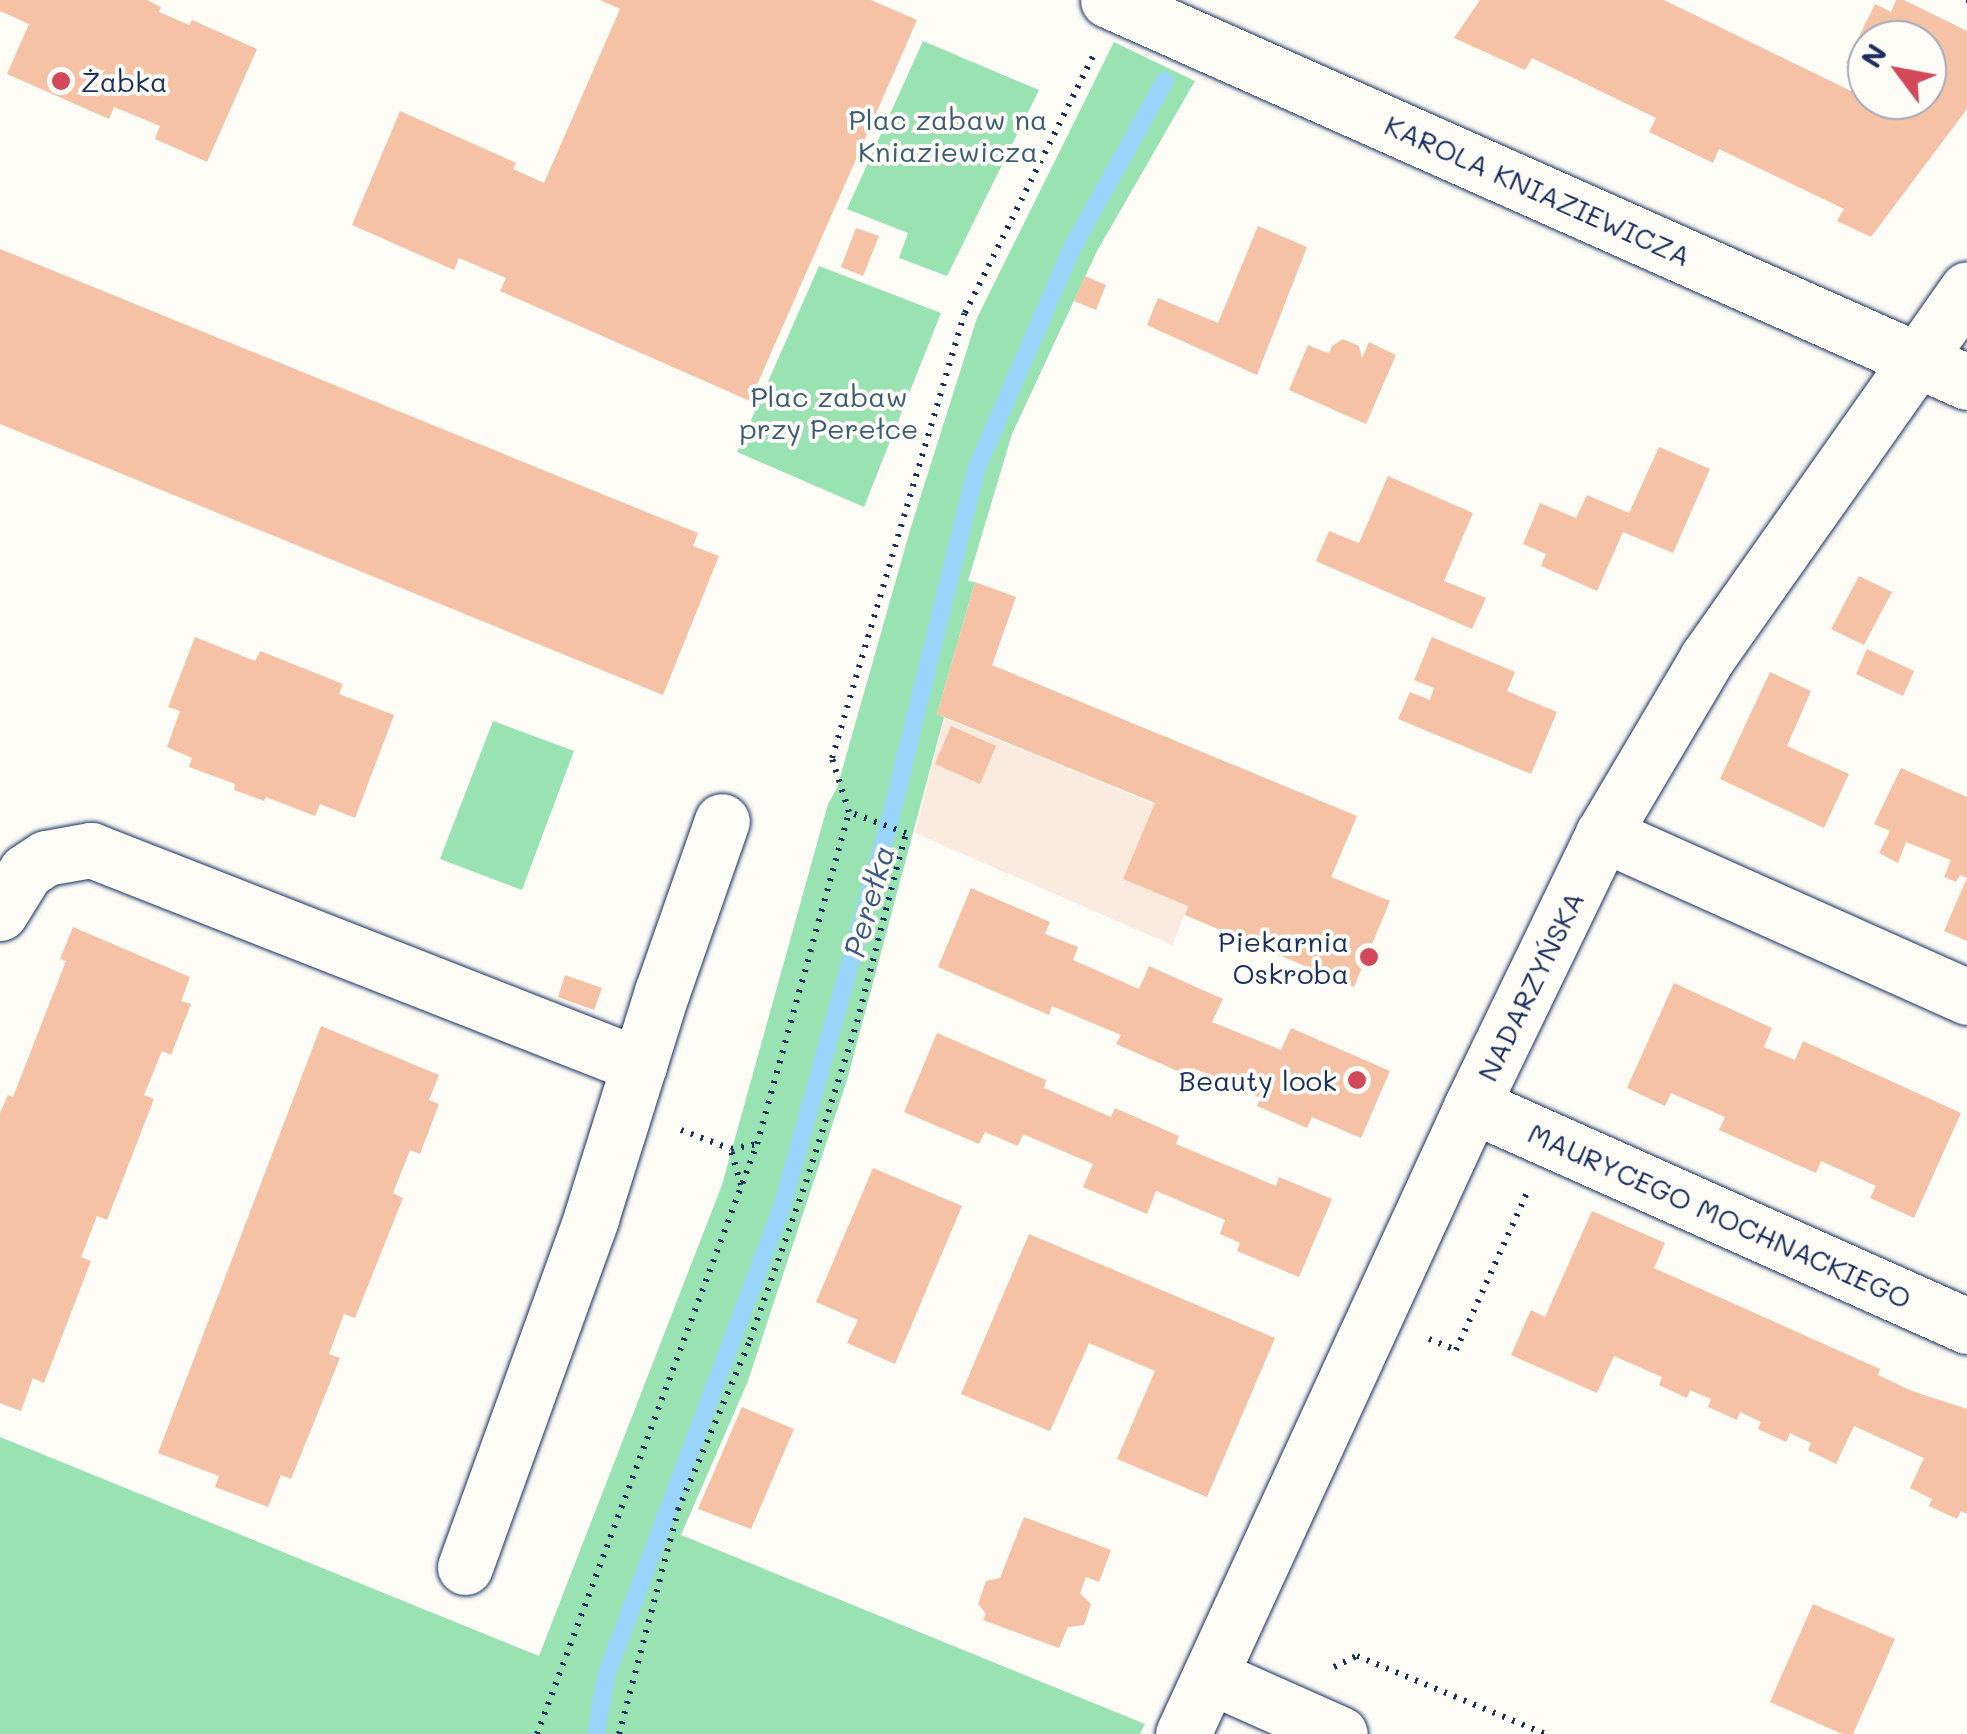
<!DOCTYPE html>
<meta charset="utf-8">
<style>
body{margin:0}
#map{position:relative;width:1967px;height:1734px;overflow:hidden;background:#fdfcf7;font-family:Mali,sans-serif}
div>[style]{position:absolute}
.built>*{inset:0;background:#fbebdf}
.green>*{inset:0;background:#99e3b3}
.stream>*{height:18px;margin:-9px;padding:0 9px;transform-origin:9px;border-radius:9px;background:#99d4fa}
.building>*{inset:0;background:#f5c2a6}
.path>*{height:6px;margin-top:-3px;transform-origin:0;background:repeating-linear-gradient(90deg,#1b2f5e 0 2.5px,transparent 0 10.5px)}
.roads{filter:drop-shadow(0 0 2px #1b2f5e) drop-shadow(0 0 2px #1b2f5e)}
.minor>*{height:55px;margin:-27.5px;padding:0 27.5px;transform-origin:27.5px;border-radius:27.5px;background:#fdfcf7}
.dots>*{width:28px;height:28px;translate:-50% -50%;box-sizing:border-box;border:5px solid #fdfcf7;border-radius:50%}
span{translate:-50% -50%;white-space:nowrap;text-align:center;line-height:1.15;-webkit-text-stroke:8px #fdfcf7;paint-order:stroke}
.poi-label{font-size:28px;color:#1b2f5e}
.left{translate:0 -50%;text-align:left}
.right{translate:-100% -50%;text-align:right}
.park-label{font-size:28px;color:#3a5c73}
.street-label{font-size:28px;color:#1b2f5e}
.water-label{font-size:30px;color:#3a5885;font-style:italic}
.north{position:absolute;left:1847px;top:20px;width:100px;height:100px;box-sizing:border-box;background:#fdfcf7;border:2px solid #a3aaba;border-radius:50%;rotate:302deg;font-size:28px;font-weight:700;line-height:40px;text-align:center;color:#1b2f5e}
.north::after{content:'';display:block;margin:auto;width:35px;height:45px;background:#d1495b;clip-path:polygon(50% 0,100% 100%,50% 72%,0 100%)}
</style>
<div id="map">
<div class="built">
<i style="clip-path:polygon(944px 718px,1220px 831px,1172px 945px,915px 833px)"></i>
</div>
<div class="green">
<i style="clip-path:polygon(923px 41px,1039px 90px,947px 276px,899px 258px,908px 233px,847px 209px)"></i>
<i style="clip-path:polygon(1114px 42px,1195px 81px,1097px 251px,1012px 434px,968px 581px,975px 582px,937px 714px,944px 717px,847px 1080px,748px 1381px,681px 1535px,1145px 1724px,1140px 1734px,0 1734px,0 1437px,539px 1656px,722px 1185px,828px 804px,837px 788px,911px 527px,977px 318px)"></i>
<i style="clip-path:polygon(819px 266px,941px 313px,864px 507px,737px 452px)"></i>
<i style="clip-path:polygon(493px 721px,574px 751px,522px 890px,440px 859px)"></i>
</div>
<div class="stream">
<i style="left:596px;top:1734px;width:59px;rotate:-80.2deg"></i>
<i style="left:606px;top:1676px;width:501px;rotate:-69.43deg"></i>
<i style="left:782px;top:1207px;width:398px;rotate:-74.4deg"></i>
<i style="left:889px;top:824px;width:365px;rotate:-76.2deg"></i>
<i style="left:976px;top:470px;width:244px;rotate:-66.6deg"></i>
<i style="left:1073px;top:246px;width:189px;rotate:-60.9deg"></i>
</div>
<div class="building">
<i style="clip-path:polygon(0 0,147px 0,161px 7px,159px 12px,189px 25px,192px 20px,257px 49px,207px 162px,155px 139px,160px 126px,114px 107px,109px 119px,7px 74px,29px 24px,0 11px)"></i>
<i style="clip-path:polygon(600px 0,871px 0,917px 20px,750px 401px,500px 291px,506px 278px,459px 258px,454px 270px,352px 225px,400px 111px,516px 163px,513px 169px,544px 183px,620px 9px)"></i>
<i style="clip-path:polygon(evenodd,1480px 0,1664px 0,1851px 91px,1861px 71px,1846px 63px,1875px 4px,1891px 12px,1896px 0,1904px 0,1967px 31px,1967px 109px,1871px 237px,1837px 221px,1844px 209px,1719px 149px,1713px 163px,1649px 132px,1656px 118px,1532px 58px,1525px 70px,1454px 38px,1480px 0,1867px 40px,1927px 40px,1927px 100px,1867px 100px,1867px 40px)"></i>
<i style="clip-path:polygon(1258px 226px,1307px 247px,1257px 375px,1147px 325px,1158px 298px,1218px 323px)"></i>
<i style="clip-path:polygon(856px 228px,879px 236px,863px 276px,841px 267px)"></i>
<i style="clip-path:polygon(0 249px,698px 533px,693px 546px,719px 556px,663px 695px,0 424px)"></i>
<i style="clip-path:polygon(1085px 276px,1106px 285px,1096px 310px,1074px 301px)"></i>
<i style="clip-path:polygon(1343px 339px,1359px 346px,1362px 358px,1369px 342px,1396px 355px,1366px 424px,1289px 390px,1308px 345px,1329px 354px,1332px 346px)"></i>
<i style="clip-path:polygon(1659px 447px,1710px 469px,1673px 553px,1623px 532px,1597px 591px,1541px 566px,1546px 554px,1523px 544px,1540px 503px,1576px 518px,1587px 495px,1629px 513px)"></i>
<i style="clip-path:polygon(1388px 476px,1473px 513px,1444px 581px,1486px 598px,1472px 629px,1316px 561px,1329px 531px,1359px 543px)"></i>
<i style="clip-path:polygon(1859px 576px,1892px 592px,1864px 645px,1831px 629px)"></i>
<i style="clip-path:polygon(975px 582px,1016px 597px,992px 665px,1357px 816px,1331px 877px,1390px 901px,1354px 987px,1185px 915px,1188px 906px,1123px 879px,1155px 803px,937px 714px)"></i>
<i style="clip-path:polygon(195px 637px,255px 661px,260px 651px,343px 684px,339px 694px,394px 715px,355px 818px,320px 804px,315px 816px,266px 797px,264px 801px,234px 790px,235px 784px,189px 767px,192px 758px,167px 747px,180px 711px,168px 707px)"></i>
<i style="clip-path:polygon(1432px 637px,1515px 672px,1507px 691px,1557px 712px,1531px 774px,1398px 719px,1410px 692px,1430px 700px,1434px 688px,1414px 680px)"></i>
<i style="clip-path:polygon(1867px 649px,1914px 671px,1903px 696px,1856px 674px)"></i>
<i style="clip-path:polygon(1770px 672px,1811px 691px,1787px 746px,1849px 774px,1824px 828px,1720px 779px)"></i>
<i style="clip-path:polygon(951px 726px,996px 746px,980px 784px,935px 764px)"></i>
<i style="clip-path:polygon(1901px 768px,1967px 797px,1967px 878px,1960px 875px,1956px 882px,1944px 877px,1951px 860px,1906px 842px,1898px 863px,1879px 853px,1890px 831px,1874px 824px)"></i>
<i style="clip-path:polygon(1967px 878px,1967px 941px,1944px 931px)"></i>
<i style="clip-path:polygon(971px 888px,1050px 922px,1045px 934px,1078px 947px,1073px 960px,1139px 989px,1149px 966px,1223px 999px,1212px 1022px,1281px 1050px,1291px 1028px,1390px 1071px,1361px 1138px,1312px 1117px,1307px 1128px,1257px 1106px,1261px 1098px,1219px 1079px,1193px 1068px,1189px 1076px,1116px 1044px,1121px 1035px,1052px 1006px,1049px 1015px,938px 967px)"></i>
<i style="clip-path:polygon(73px 927px,190px 977px,181px 1001px,191px 1004px,171px 1055px,162px 1051px,144px 1095px,154px 1099px,107px 1220px,97px 1216px,81px 1257px,91px 1261px,44px 1383px,33px 1378px,21px 1411px,0 1403px,0 1113px,8px 1095px,13px 1097px,66px 961px,60px 959px)"></i>
<i style="clip-path:polygon(565px 975px,602px 988px,594px 1010px,558px 997px)"></i>
<i style="clip-path:polygon(1674px 983px,1772px 1028px,1764px 1047px,1795px 1060px,1803px 1041px,1961px 1113px,1914px 1218px,1870px 1198px,1876px 1186px,1821px 1161px,1816px 1173px,1719px 1130px,1725px 1117px,1671px 1093px,1665px 1106px,1627px 1088px)"></i>
<i style="clip-path:polygon(321px 1026px,439px 1075px,429px 1100px,439px 1104px,420px 1154px,410px 1150px,393px 1193px,403px 1198px,355px 1318px,344px 1314px,329px 1354px,340px 1358px,291px 1479px,281px 1475px,268px 1507px,215px 1487px,219px 1476px,158px 1453px)"></i>
<i style="clip-path:polygon(937px 1033px,1046px 1080px,1044px 1088px,1111px 1117px,1115px 1108px,1179px 1136px,1176px 1144px,1276px 1186px,1279px 1177px,1332px 1199px,1299px 1277px,1237px 1251px,1240px 1243px,1220px 1234px,1225px 1220px,1156px 1191px,1147px 1214px,1083px 1187px,1093px 1164px,1023px 1134px,1018px 1146px,985px 1132px,979px 1144px,904px 1112px)"></i>
<i style="clip-path:polygon(873px 1168px,962px 1206px,895px 1364px,847px 1343px,858px 1320px,816px 1302px)"></i>
<i style="clip-path:polygon(1592px 1211px,1665px 1243px,1654px 1268px,1880px 1369px,1878px 1375px,1912px 1391px,1967px 1409px,1967px 1514px,1961px 1511px,1957px 1519px,1929px 1506px,1932px 1499px,1910px 1488px,1924px 1458px,1854px 1426px,1836px 1464px,1808px 1450px,1811px 1443px,1790px 1433px,1786px 1442px,1758px 1429px,1761px 1422px,1740px 1412px,1737px 1420px,1708px 1407px,1711px 1399px,1690px 1390px,1687px 1398px,1659px 1385px,1662px 1377px,1614px 1356px,1597px 1393px,1511px 1355px,1531px 1310px,1545px 1317px)"></i>
<i style="clip-path:polygon(1029px 1234px,1275px 1338px,1207px 1497px,1117px 1459px,1155px 1371px,1089px 1343px,1050px 1431px,961px 1394px)"></i>
<i style="clip-path:polygon(742px 1407px,794px 1429px,751px 1529px,698px 1509px)"></i>
<i style="clip-path:polygon(1024px 1517px,1111px 1550px,1099px 1582px,1086px 1577px,1080px 1593px,1091px 1604px,1084px 1625px,1068px 1627px,1059px 1648px,983px 1620px,986px 1614px,978px 1604px,986px 1581px,1000px 1578px)"></i>
<i style="clip-path:polygon(1813px 1604px,1895px 1639px,1853px 1734px,1842px 1734px,1770px 1702px)"></i>
</div>
<div class="path">
<i style="left:1966px;top:0;width:1px"></i>
<i style="left:681px;top:1130px;width:53px;rotate:20.8deg"></i>
<i style="left:741px;top:1185px;width:37px;rotate:-106deg"></i>
<i style="left:731px;top:1149px;width:25px;rotate:-11deg"></i>
<i style="left:1429px;top:1339px;width:29px;rotate:22deg"></i>
<i style="left:1456px;top:1350px;width:172px;rotate:-65.7deg"></i>
<i style="left:1334px;top:1667px;width:25px;rotate:-26deg"></i>
<i style="left:1357px;top:1656px;width:204px;rotate:22.5deg"></i>
<i style="left:537px;top:1734px;width:630px;rotate:-69.55deg"></i>
<i style="left:757px;top:1144px;width:345px;rotate:-74.5deg"></i>
<i style="left:849px;top:812px;width:57px;rotate:-107.5deg"></i>
<i style="left:832px;top:758px;width:464px;rotate:-73.4deg"></i>
<i style="left:965px;top:313px;width:287px;rotate:-63.5deg"></i>
<i style="left:619px;top:1734px;width:232px;rotate:-75.2deg"></i>
<i style="left:678px;top:1510px;width:185px;rotate:-67deg"></i>
<i style="left:750px;top:1340px;width:168px;rotate:-70.5deg"></i>
<i style="left:806px;top:1182px;width:168px;rotate:-72.3deg"></i>
<i style="left:857px;top:1022px;width:195px;rotate:-75.5deg"></i>
<i style="left:906px;top:833px;width:61px;rotate:-159.8deg"></i>
</div>
<div class="roads">
<div class="minor">
<i style="left:1108px;top:0;width:940px;rotate:23.97deg"></i>
<i style="left:1603px;top:834px;width:399px;rotate:24.1deg"></i>
<i style="left:0;top:913px;width:49px;rotate:-58.2deg"></i>
<i style="left:26px;top:871px;width:24px;rotate:-33deg"></i>
<i style="left:46px;top:858px;width:46px;rotate:-10.1deg"></i>
<i style="left:91px;top:850px;width:589px;rotate:21.42deg"></i>
<i style="left:1472px;top:1105px;width:542px;rotate:24.06deg"></i>
<i style="left:465px;top:1567px;width:371px;rotate:-70.1deg"></i>
<i style="left:591px;top:1218px;width:237px;rotate:-72.6deg"></i>
<i style="left:662px;top:992px;width:181px;rotate:-70.7deg"></i>
<i style="left:1210px;top:1676px;width:142px;rotate:24deg"></i>
<i style="left:1183px;top:1734px;width:692px;rotate:-65.32deg"></i>
<i style="left:1472px;top:1105px;width:301px;rotate:-64.2deg"></i>
<i style="left:1603px;top:834px;width:204px;rotate:-59.4deg"></i>
<i style="left:1707px;top:658px;width:451px;rotate:-54.8deg"></i>
</div>
</div>
<div class="dots">
<i style="left:61px;top:81px;background:#d1495b"></i>
<i style="left:1369px;top:957px;background:#d1495b"></i>
<i style="left:1357px;top:1080px;background:#d1495b"></i>
</div>
<div class="poi-label">
<span class="left" style="left:81px;top:81px">Żabka</span>
<span class="right" style="left:1349px;top:957px">Piekarnia<br>Oskroba</span>
<span class="right" style="left:1337px;top:1080px">Beauty look</span>
</div>
<div class="park-label">
<span style="left:948px;top:135px">Plac zabaw na<br>Kniaziewicza</span>
<span style="left:829px;top:412px">Plac zabaw<br>przy Perełce</span>
</div>
<div class="street-label">
<span style="left:1538px;top:190px;rotate:24deg">KAROLA KNIAZIEWICZA</span>
<span style="left:1530px;top:986px;rotate:-64deg">NADARZYŃSKA</span>
<span style="left:1720px;top:1215px;rotate:24deg">MAURYCEGO MOCHNACKIEGO</span>
</div>
<div class="water-label">
<span style="left:868px;top:901px;rotate:-74deg">Perełka</span>
</div>
<div class="north">N</div>
</div>
